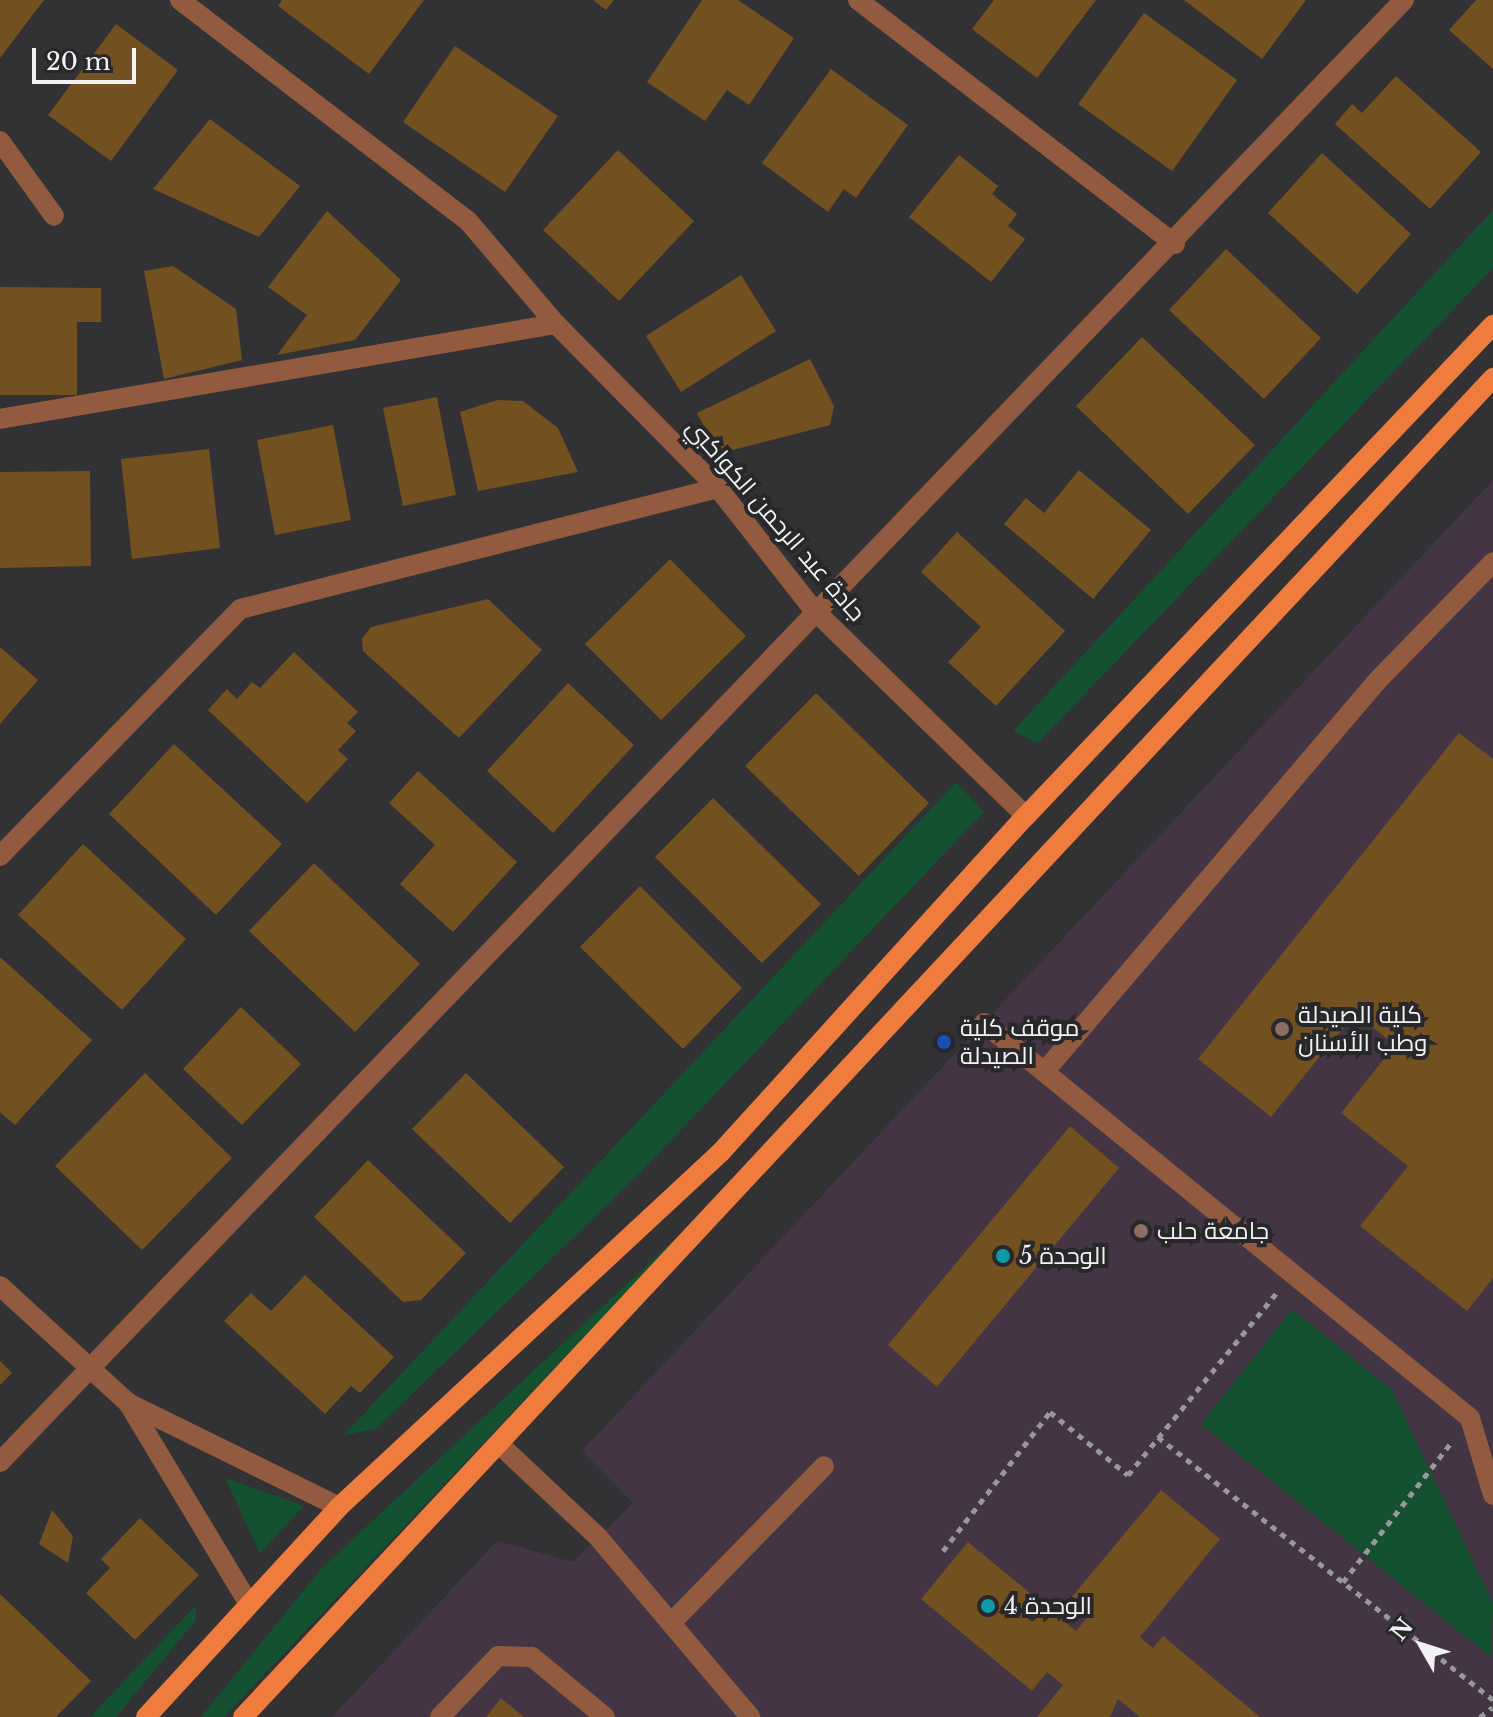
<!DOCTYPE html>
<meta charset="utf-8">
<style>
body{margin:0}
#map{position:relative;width:1493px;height:1717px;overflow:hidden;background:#323235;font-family:"Libre Baskerville",Cairo,serif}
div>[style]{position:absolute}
.education>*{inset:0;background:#433543}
.green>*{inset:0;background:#135130}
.building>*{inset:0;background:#725020}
.path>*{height:5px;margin-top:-2.5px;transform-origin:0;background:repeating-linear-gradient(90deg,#98989b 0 6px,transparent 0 12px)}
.minor>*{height:20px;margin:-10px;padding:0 10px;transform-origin:10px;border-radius:10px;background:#925a3e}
.major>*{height:20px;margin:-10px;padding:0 10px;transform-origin:10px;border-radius:10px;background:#ef7b3c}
.dots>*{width:22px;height:22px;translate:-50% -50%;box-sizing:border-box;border:4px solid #28282b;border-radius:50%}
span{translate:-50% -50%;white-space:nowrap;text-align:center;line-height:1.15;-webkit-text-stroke:8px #28282b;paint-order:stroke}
.street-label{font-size:24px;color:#f2f2f4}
.poi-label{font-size:24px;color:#f2f2f4}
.left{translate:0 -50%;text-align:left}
.north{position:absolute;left:1381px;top:1605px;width:80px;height:80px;-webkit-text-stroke:6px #28282b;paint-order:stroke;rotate:309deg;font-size:22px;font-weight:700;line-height:32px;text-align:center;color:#f2f2f4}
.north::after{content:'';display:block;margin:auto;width:28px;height:36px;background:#f2f2f4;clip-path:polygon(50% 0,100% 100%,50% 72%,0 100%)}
.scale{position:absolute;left:32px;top:48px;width:104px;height:36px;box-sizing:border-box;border:4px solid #f2f2f4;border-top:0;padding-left:10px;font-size:24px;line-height:28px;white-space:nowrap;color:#f2f2f4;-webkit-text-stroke:6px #28282b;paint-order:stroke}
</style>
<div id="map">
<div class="education">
<i style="clip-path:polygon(1493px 480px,1493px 1717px,332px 1717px,497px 1541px,573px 1562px,633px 1503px,582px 1451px)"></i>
</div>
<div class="green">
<i style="clip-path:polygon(1493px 210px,1493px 268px,1038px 743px,1013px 731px)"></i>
<i style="clip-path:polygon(956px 782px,984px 812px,638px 1175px,377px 1428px,343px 1436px)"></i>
<i style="clip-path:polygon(692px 1223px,224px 1717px,201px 1717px,322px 1568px)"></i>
<i style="clip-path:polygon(1292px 1309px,1392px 1390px,1493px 1604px,1491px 1657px,1201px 1424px)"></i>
<i style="clip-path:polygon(225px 1478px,304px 1506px,260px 1553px)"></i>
<i style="clip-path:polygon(196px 1605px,196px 1620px,116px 1717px,90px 1717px)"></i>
</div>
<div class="building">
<i style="clip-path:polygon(0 0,44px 0,0 58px)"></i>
<i style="clip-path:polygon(282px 0,424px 0,369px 74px,278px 6px)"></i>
<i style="clip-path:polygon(593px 0,614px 0,606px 10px)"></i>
<i style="clip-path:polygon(702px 0,738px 0,794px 38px,749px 105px,727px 90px,705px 121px,647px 82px)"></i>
<i style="clip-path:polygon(994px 0,1096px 0,1037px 78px,972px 29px)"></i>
<i style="clip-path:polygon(1184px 0,1306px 0,1262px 59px)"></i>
<i style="clip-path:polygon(1476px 0,1493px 0,1493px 69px,1449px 30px)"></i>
<i style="clip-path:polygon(1144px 13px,1237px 80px,1172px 171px,1078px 104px)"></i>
<i style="clip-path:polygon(116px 24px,178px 70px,111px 161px,48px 115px)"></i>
<i style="clip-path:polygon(455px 46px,558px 116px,505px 192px,403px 122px)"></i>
<i style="clip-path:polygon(831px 69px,908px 125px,856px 198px,844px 189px,828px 212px,762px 163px)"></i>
<i style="clip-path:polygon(1396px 76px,1481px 152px,1430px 209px,1335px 124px,1352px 104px,1362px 113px)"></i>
<i style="clip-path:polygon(210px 119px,300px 186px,259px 237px,153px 189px)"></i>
<i style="clip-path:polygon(618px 150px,694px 221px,619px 301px,543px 230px)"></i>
<i style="clip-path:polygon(1322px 153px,1411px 234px,1357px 294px,1268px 213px)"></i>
<i style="clip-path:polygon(959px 155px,998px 186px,992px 194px,1017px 214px,1008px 226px,1025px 239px,991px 282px,909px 217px)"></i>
<i style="clip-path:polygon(327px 211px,401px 280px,355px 340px,277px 355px,307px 315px,268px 287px)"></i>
<i style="clip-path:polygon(1226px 249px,1321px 338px,1264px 399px,1169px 310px)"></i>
<i style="clip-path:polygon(173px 266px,236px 309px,242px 360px,164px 379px,144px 271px)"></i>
<i style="clip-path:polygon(741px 275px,776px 331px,681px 392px,646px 336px)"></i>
<i style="clip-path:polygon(0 287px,101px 288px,101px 322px,77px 322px,77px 395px,0 395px)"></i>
<i style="clip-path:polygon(1142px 337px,1255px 445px,1188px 514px,1076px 406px)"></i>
<i style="clip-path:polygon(810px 359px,834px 406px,830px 425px,725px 452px,715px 447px,697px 413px)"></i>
<i style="clip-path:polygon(437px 397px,456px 495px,403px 506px,383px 408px)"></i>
<i style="clip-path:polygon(497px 400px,523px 401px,558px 428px,578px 472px,478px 491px,460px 412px)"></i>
<i style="clip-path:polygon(333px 425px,351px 520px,275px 535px,257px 440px)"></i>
<i style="clip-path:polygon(209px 449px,220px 548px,132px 559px,121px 459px)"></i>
<i style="clip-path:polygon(1079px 470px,1151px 530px,1093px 599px,1004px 524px,1026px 498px,1044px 513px)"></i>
<i style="clip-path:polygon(90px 471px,91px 566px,0 568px,0 472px)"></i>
<i style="clip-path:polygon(957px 532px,1065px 631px,996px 706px,948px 662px,981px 627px,921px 572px)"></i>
<i style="clip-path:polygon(670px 559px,746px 636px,661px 720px,585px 644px)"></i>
<i style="clip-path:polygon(488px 599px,542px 650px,459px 738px,363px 651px,362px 639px,371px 627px)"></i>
<i style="clip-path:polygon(0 647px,38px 680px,0 724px)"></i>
<i style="clip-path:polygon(294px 652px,358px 712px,347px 723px,356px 731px,338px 750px,348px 759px,307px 803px,208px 710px,227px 689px,237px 699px,252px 682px,260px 688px)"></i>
<i style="clip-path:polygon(568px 683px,634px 745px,553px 833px,487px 771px)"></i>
<i style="clip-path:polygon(816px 693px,929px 803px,859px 876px,745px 766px)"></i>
<i style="clip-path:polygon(1459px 733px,1493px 759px,1493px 1278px,1467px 1311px,1360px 1226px,1408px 1166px,1341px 1113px,1395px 1045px,1355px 1013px,1271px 1117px,1198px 1059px)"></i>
<i style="clip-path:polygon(174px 744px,282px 844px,216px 915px,109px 814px)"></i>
<i style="clip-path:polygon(418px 771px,517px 862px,453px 932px,400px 884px,435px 845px,389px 803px)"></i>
<i style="clip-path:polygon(713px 798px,821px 904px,762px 963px,655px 857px)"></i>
<i style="clip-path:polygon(83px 844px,186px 939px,122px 1010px,18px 915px)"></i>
<i style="clip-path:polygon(314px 863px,420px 964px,355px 1032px,249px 931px)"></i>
<i style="clip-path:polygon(640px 886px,742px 988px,683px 1049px,580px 947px)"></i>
<i style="clip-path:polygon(0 957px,92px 1040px,15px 1125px,0 1112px)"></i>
<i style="clip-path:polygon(241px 1007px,301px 1064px,242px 1125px,183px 1069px)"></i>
<i style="clip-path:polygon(145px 1073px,232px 1158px,142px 1250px,55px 1166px)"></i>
<i style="clip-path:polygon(466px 1073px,564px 1167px,510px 1223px,412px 1129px)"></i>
<i style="clip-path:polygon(1070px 1126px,1119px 1168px,937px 1387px,888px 1345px)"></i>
<i style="clip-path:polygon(368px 1160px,466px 1253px,421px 1300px,403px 1302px,314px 1217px)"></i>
<i style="clip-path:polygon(305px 1275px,394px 1357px,360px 1393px,351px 1386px,325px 1414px,224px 1321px,251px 1293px,271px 1311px)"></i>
<i style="clip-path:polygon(0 1361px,12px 1373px,0 1385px)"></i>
<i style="clip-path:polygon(1161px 1490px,1220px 1539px,1140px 1637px,1153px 1648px,1163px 1636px,1260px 1717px,1140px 1717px,1118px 1699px,1110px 1717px,1037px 1717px,1063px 1685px,1047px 1672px,1032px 1691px,921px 1599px,968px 1542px,1076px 1631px,1090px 1614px,1071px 1598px)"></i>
<i style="clip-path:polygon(52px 1510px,73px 1536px,68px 1563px,39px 1544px)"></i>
<i style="clip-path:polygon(140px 1518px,199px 1575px,135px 1640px,86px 1593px,110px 1568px,101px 1559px)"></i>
<i style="clip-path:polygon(0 1594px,91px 1681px,56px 1717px,0 1717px)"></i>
<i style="clip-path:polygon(501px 1698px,524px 1717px,486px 1717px)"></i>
</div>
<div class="path">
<i style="left:1158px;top:1437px;width:426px;rotate:38.1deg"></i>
<i style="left:943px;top:1551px;width:175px;rotate:-52.4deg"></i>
<i style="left:1050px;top:1412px;width:100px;rotate:38.9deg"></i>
<i style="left:1128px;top:1475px;width:236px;rotate:-50.8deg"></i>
<i style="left:1343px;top:1582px;width:175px;rotate:-52.2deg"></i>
<i style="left:1480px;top:1717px;width:16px;rotate:-38deg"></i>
</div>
<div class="minor">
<i style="left:180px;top:0;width:363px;rotate:37.5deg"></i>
<i style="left:468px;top:221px;width:135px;rotate:49.5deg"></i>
<i style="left:556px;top:324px;width:231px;rotate:45.4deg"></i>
<i style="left:718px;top:488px;width:154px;rotate:51.9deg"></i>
<i style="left:813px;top:609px;width:297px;rotate:44.2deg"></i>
<i style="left:858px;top:0;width:400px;rotate:37.6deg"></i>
<i style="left:0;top:141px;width:92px;rotate:54.2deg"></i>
<i style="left:0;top:419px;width:564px;rotate:-9.7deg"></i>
<i style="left:0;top:856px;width:344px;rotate:-45.8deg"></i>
<i style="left:240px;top:609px;width:493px;rotate:-14.2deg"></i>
<i style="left:984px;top:1023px;width:626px;rotate:39.1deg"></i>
<i style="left:1470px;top:1418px;width:80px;rotate:73.4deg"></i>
<i style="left:1045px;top:1071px;width:512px;rotate:-49.59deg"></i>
<i style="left:1377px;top:681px;width:166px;rotate:-45.7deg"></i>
<i style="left:0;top:1286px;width:173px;rotate:42.4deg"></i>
<i style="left:500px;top:1445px;width:134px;rotate:43.2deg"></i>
<i style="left:598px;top:1537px;width:236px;rotate:49.8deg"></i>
<i style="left:0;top:1462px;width:2027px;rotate:-46.16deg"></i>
<i style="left:249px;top:1604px;width:235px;rotate:-121deg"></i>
<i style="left:128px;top:1403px;width:235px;rotate:26.2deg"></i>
<i style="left:671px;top:1623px;width:219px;rotate:-45.7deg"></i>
<i style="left:440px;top:1717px;width:84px;rotate:-46.4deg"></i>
<i style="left:498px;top:1656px;width:34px;rotate:2deg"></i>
<i style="left:532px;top:1657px;width:94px;rotate:39.4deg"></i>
</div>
<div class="major">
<i style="left:146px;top:1717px;width:285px;rotate:-47.4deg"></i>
<i style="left:339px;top:1507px;width:521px;rotate:-42.9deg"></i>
<i style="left:721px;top:1152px;width:454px;rotate:-47.8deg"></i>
<i style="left:1026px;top:816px;width:678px;rotate:-46.44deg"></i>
<i style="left:243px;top:1717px;width:1832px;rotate:-46.97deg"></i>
</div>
<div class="dots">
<i style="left:1282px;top:1029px;background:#8d6e63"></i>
<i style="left:944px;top:1042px;background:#1a4fb4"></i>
<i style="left:1141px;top:1231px;background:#8d6e63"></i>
<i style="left:1003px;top:1256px;background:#0f9aa8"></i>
<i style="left:988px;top:1606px;background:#0f9aa8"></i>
</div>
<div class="street-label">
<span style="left:776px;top:520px;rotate:49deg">جادة عبد الرحمن الكواكبي</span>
</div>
<div class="poi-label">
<span class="left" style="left:1298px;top:1029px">كلية الصيدلة<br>وطب الأسنان</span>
<span class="left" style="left:960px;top:1042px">موقف كلية<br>الصيدلة</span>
<span class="left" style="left:1157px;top:1231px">جامعة حلب</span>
<span class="left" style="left:1019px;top:1256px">الوحدة 5</span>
<span class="left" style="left:1004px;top:1606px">الوحدة 4</span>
</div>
<div class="north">N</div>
<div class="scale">20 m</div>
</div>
